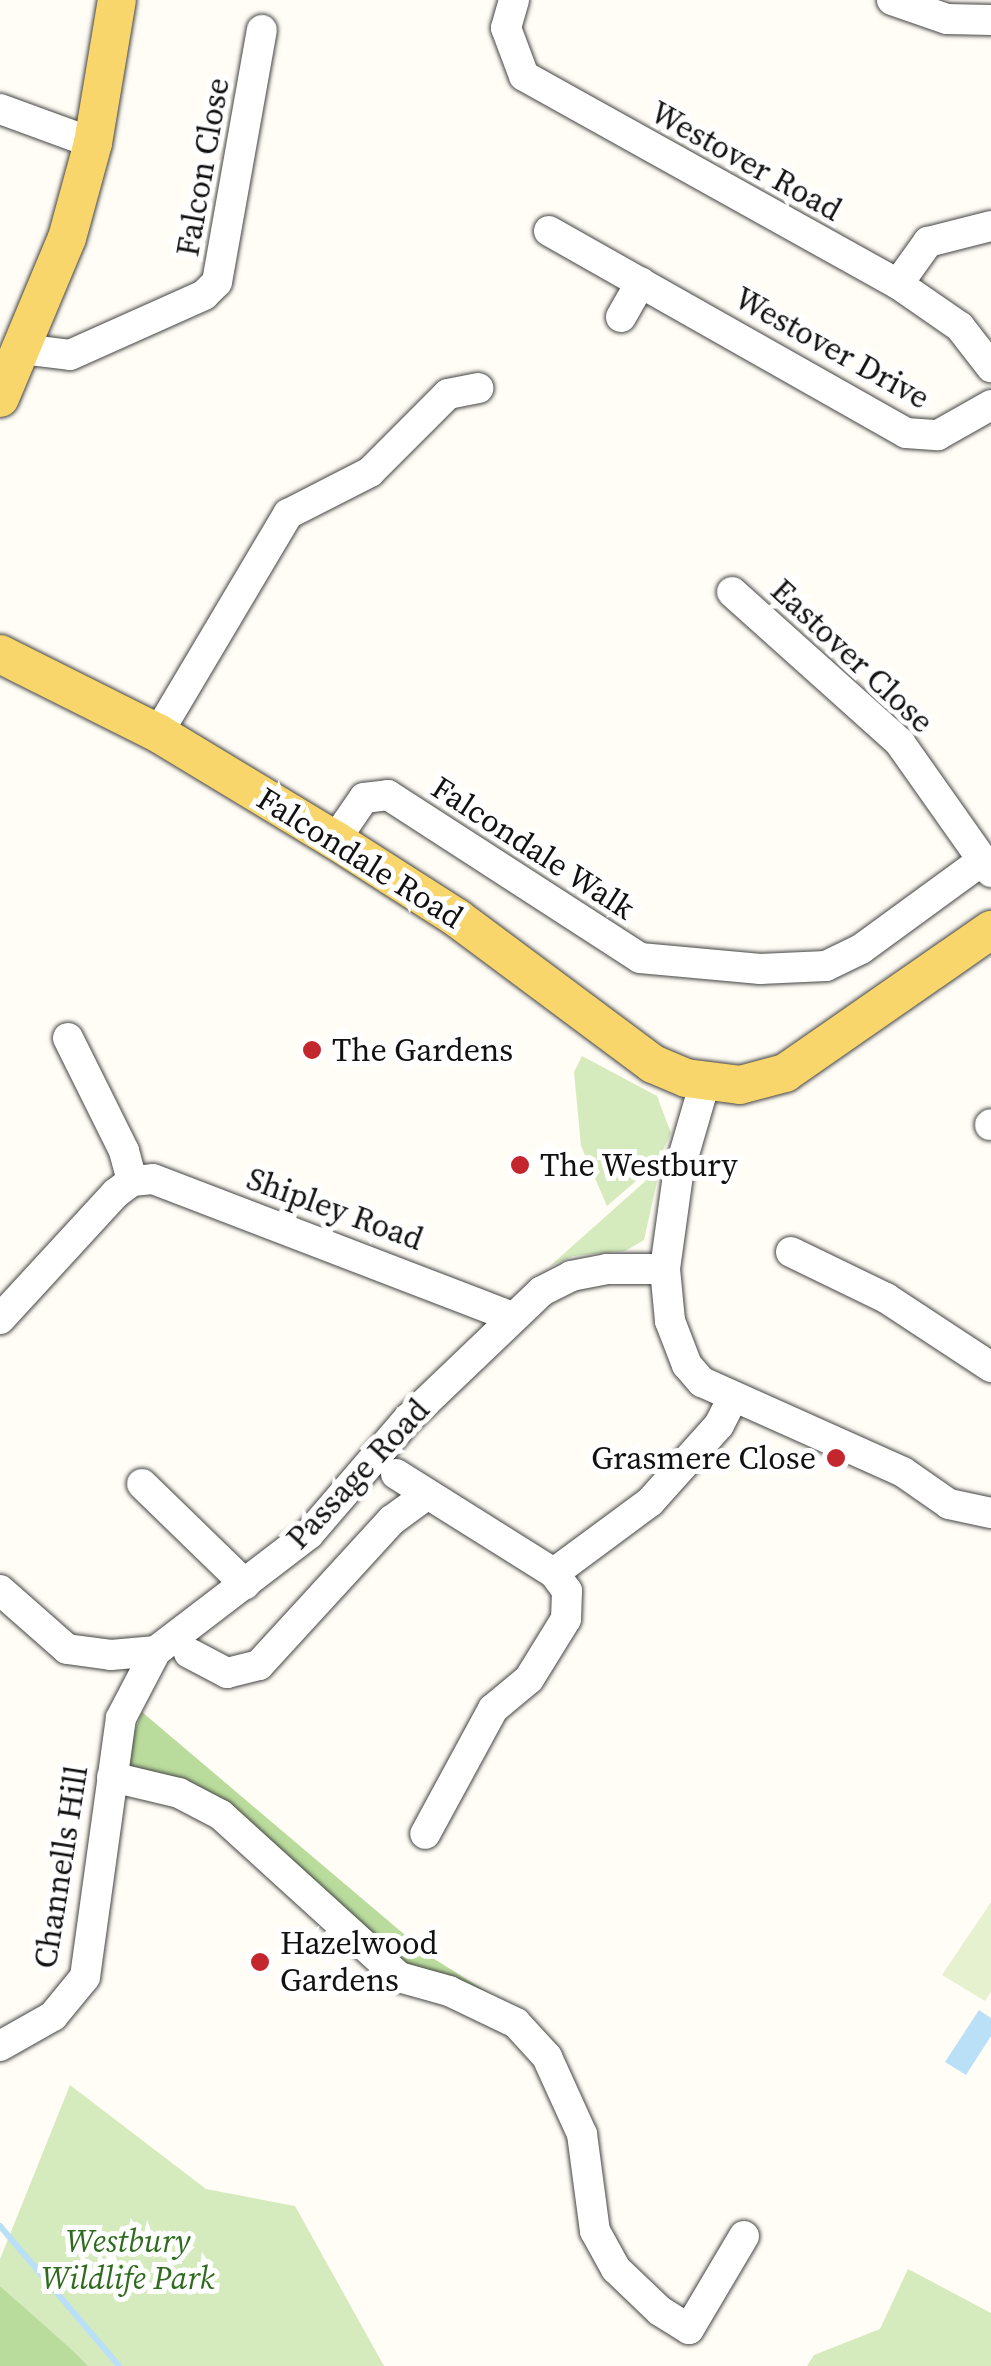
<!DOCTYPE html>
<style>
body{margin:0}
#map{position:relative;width:991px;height:2366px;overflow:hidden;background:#fffdf5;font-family:"Source Serif 4",serif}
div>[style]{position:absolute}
.green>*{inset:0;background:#d5ebbd}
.forest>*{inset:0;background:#b9dc9c}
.pitch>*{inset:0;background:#e6f2cf}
.water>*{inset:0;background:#b9e0f7}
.stream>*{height:6px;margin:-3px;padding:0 3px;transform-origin:3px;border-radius:3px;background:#b9e0f7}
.roads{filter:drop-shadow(0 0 2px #444) drop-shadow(0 0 2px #444)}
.minor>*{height:30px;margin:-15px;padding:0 15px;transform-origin:15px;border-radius:15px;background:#fff}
.major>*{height:38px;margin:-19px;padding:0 19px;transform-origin:19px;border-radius:19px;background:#f9d66b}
.dots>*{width:28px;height:28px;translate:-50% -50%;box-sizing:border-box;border:5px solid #fff;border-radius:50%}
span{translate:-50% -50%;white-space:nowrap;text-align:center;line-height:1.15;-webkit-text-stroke:10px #fff;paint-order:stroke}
.street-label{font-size:32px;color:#111}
.poi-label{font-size:32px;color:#111}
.left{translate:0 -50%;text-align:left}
.right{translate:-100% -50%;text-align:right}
.park-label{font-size:32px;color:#2f6b1f;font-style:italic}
</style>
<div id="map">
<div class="green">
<i style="clip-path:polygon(582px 1056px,657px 1096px,671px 1133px,657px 1163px,607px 1206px,581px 1146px,574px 1072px)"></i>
<i style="clip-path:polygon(660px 1168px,644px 1240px,625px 1251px,573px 1256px,550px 1266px)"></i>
<i style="clip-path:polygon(70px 2085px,206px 2189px,295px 2206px,384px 2366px,88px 2366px,0 2286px,0 2259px)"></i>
<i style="clip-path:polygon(908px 2269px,991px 2313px,991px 2366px,807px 2366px,814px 2355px,880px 2329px)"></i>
</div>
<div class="forest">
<i style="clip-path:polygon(142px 1712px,431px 1957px,508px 2005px,403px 1970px,179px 1778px,133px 1767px,125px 1756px)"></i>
<i style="clip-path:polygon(0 2286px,72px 2350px,88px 2366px,0 2366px)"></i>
</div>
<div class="pitch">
<i style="clip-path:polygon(991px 1902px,991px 1992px,985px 2001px,942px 1975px)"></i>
</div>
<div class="water">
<i style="clip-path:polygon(979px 2010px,991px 2018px,991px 2036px,966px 2075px,945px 2062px)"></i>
</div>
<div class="stream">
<i style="left:0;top:2226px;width:184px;rotate:49.6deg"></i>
</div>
<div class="roads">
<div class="minor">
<i style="left:514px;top:0;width:29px;rotate:106deg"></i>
<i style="left:506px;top:28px;width:51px;rotate:69.4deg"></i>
<i style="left:524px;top:76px;width:428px;rotate:29.1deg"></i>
<i style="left:898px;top:284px;width:75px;rotate:34.7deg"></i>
<i style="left:960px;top:327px;width:51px;rotate:52.2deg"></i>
<i style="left:892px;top:0;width:58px;rotate:19.1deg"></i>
<i style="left:947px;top:19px;width:44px;rotate:1.3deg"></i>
<i style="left:0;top:109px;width:99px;rotate:20.1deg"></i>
<i style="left:549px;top:231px;width:410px;rotate:29.5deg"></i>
<i style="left:906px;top:433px;width:32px;rotate:4deg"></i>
<i style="left:938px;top:435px;width:61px;rotate:-29.5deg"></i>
<i style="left:898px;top:284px;width:52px;rotate:-54.5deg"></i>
<i style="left:928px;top:242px;width:65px;rotate:-14.3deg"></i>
<i style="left:621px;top:317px;width:40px;rotate:-60.3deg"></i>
<i style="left:22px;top:349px;width:48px;rotate:7.1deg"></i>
<i style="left:70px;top:355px;width:147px;rotate:-24.1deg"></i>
<i style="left:204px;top:295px;width:18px;rotate:-45deg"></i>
<i style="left:217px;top:282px;width:256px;rotate:-79.9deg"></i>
<i style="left:732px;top:592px;width:226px;rotate:41.9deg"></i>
<i style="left:900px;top:743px;width:158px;rotate:54.8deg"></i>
<i style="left:158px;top:733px;width:255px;rotate:-59.3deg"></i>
<i style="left:288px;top:514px;width:92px;rotate:-27.1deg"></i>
<i style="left:370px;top:472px;width:110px;rotate:-45deg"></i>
<i style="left:448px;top:394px;width:31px;rotate:-11deg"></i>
<i style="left:335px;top:840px;width:51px;rotate:-55.4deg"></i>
<i style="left:364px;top:798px;width:24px;rotate:-7deg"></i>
<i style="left:388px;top:795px;width:300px;rotate:32.9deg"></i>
<i style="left:640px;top:958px;width:121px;rotate:5.2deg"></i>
<i style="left:760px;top:969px;width:66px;rotate:-2.6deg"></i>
<i style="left:826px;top:966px;width:39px;rotate:-26deg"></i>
<i style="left:861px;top:949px;width:151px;rotate:-36.1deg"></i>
<i style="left:68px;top:1038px;width:126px;rotate:63.6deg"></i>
<i style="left:124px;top:1151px;width:31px;rotate:75deg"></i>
<i style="left:705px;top:1082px;width:97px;rotate:106.2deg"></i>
<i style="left:678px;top:1175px;width:95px;rotate:97.9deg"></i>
<i style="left:665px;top:1269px;width:52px;rotate:84.5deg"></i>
<i style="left:670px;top:1321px;width:47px;rotate:68.9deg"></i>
<i style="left:687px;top:1365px;width:23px;rotate:49deg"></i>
<i style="left:702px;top:1382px;width:220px;rotate:24.1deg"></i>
<i style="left:903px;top:1472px;width:56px;rotate:34.8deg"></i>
<i style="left:949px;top:1504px;width:43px;rotate:12.1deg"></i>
<i style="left:990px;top:1125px;width:1px;rotate:-45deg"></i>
<i style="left:791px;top:1252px;width:106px;rotate:25.8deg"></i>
<i style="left:886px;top:1298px;width:126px;rotate:33.3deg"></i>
<i style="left:0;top:1319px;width:171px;rotate:-47.4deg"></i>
<i style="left:116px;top:1193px;width:20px;rotate:-37deg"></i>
<i style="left:132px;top:1181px;width:21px;rotate:-5deg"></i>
<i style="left:153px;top:1179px;width:382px;rotate:21deg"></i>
<i style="left:396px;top:1474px;width:186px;rotate:32.1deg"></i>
<i style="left:554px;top:1573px;width:22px;rotate:54deg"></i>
<i style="left:567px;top:1591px;width:28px;rotate:92deg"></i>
<i style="left:566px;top:1619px;width:70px;rotate:121.7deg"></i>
<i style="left:529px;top:1679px;width:47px;rotate:140.2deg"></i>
<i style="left:493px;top:1709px;width:142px;rotate:118.5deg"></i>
<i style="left:142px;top:1484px;width:144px;rotate:44.2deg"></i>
<i style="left:554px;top:1573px;width:119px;rotate:-36.5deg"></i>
<i style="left:650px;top:1502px;width:103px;rotate:-48.1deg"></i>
<i style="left:719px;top:1425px;width:31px;rotate:-63deg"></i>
<i style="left:0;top:1590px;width:89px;rotate:41.4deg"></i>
<i style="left:67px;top:1649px;width:44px;rotate:7.8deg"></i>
<i style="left:111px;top:1655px;width:45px;rotate:-5.1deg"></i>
<i style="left:156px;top:1651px;width:193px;rotate:-37.4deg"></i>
<i style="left:309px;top:1534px;width:152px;rotate:-49.3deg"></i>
<i style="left:408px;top:1419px;width:185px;rotate:-43.7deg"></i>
<i style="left:542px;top:1291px;width:33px;rotate:-27deg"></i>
<i style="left:571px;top:1276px;width:37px;rotate:-11deg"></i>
<i style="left:607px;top:1269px;width:58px"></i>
<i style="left:189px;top:1653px;width:43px;rotate:27.8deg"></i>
<i style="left:227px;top:1673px;width:33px;rotate:-14deg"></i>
<i style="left:259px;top:1665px;width:197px;rotate:-47.5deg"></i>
<i style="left:392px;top:1520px;width:41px;rotate:-36deg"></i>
<i style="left:112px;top:1777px;width:69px;rotate:13.4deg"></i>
<i style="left:179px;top:1793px;width:47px;rotate:27.6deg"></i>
<i style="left:221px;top:1815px;width:241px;rotate:42.3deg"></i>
<i style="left:399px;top:1977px;width:52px;rotate:15.6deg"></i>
<i style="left:449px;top:1991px;width:74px;rotate:25.5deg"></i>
<i style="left:516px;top:2023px;width:46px;rotate:47.6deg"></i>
<i style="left:547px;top:2057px;width:85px;rotate:65.6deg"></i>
<i style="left:582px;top:2134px;width:98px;rotate:82.4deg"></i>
<i style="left:595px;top:2231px;width:43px;rotate:61.1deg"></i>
<i style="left:616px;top:2269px;width:61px;rotate:43.7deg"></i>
<i style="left:660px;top:2311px;width:34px;rotate:32deg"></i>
<i style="left:689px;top:2329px;width:108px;rotate:-59.4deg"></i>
<i style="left:0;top:2046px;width:61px;rotate:-29.5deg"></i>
<i style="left:53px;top:2016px;width:50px;rotate:-50.6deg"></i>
<i style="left:85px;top:1977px;width:261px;rotate:-82.1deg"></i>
<i style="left:121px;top:1718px;width:76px;rotate:-62.4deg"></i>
</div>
<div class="major">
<i style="left:0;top:398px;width:173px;rotate:-67.3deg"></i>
<i style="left:67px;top:238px;width:98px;rotate:-74.7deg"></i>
<i style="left:93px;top:143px;width:145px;rotate:-80.5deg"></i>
<i style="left:0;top:654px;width:177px;rotate:26.6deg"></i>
<i style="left:158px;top:733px;width:207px;rotate:31.2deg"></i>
<i style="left:335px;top:840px;width:145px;rotate:32.6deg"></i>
<i style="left:457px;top:918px;width:244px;rotate:36.7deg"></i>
<i style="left:653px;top:1064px;width:36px;rotate:23deg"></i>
<i style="left:686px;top:1078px;width:54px;rotate:7.4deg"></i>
<i style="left:740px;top:1085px;width:47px;rotate:-14.9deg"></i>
<i style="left:785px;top:1073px;width:251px;rotate:-34.8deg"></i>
</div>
</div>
<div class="dots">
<i style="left:312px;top:1050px;background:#c4262e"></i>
<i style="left:520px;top:1165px;background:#c4262e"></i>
<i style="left:836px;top:1458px;background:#c4262e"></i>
<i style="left:260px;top:1962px;background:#c4262e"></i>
</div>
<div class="street-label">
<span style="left:746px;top:161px;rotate:29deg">Westover Road</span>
<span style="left:203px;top:167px;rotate:-80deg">Falcon Close</span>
<span style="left:832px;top:348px;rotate:29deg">Westover Drive</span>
<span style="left:852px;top:656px;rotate:43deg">Eastover Close</span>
<span style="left:533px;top:848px;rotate:33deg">Falcondale Walk</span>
<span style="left:360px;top:858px;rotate:32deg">Falcondale Road</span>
<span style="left:335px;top:1209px;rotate:20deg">Shipley Road</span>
<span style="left:358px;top:1474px;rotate:-47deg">Passage Road</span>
<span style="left:61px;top:1867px;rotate:-81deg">Channells Hill</span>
</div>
<div class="poi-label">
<span class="left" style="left:332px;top:1050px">The Gardens</span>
<span class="left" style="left:540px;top:1165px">The Westbury</span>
<span class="right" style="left:816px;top:1458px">Grasmere Close</span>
<span class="left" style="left:280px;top:1962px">Hazelwood<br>Gardens</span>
</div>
<div class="park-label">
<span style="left:128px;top:2260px">Westbury<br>Wildlife Park</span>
</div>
</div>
